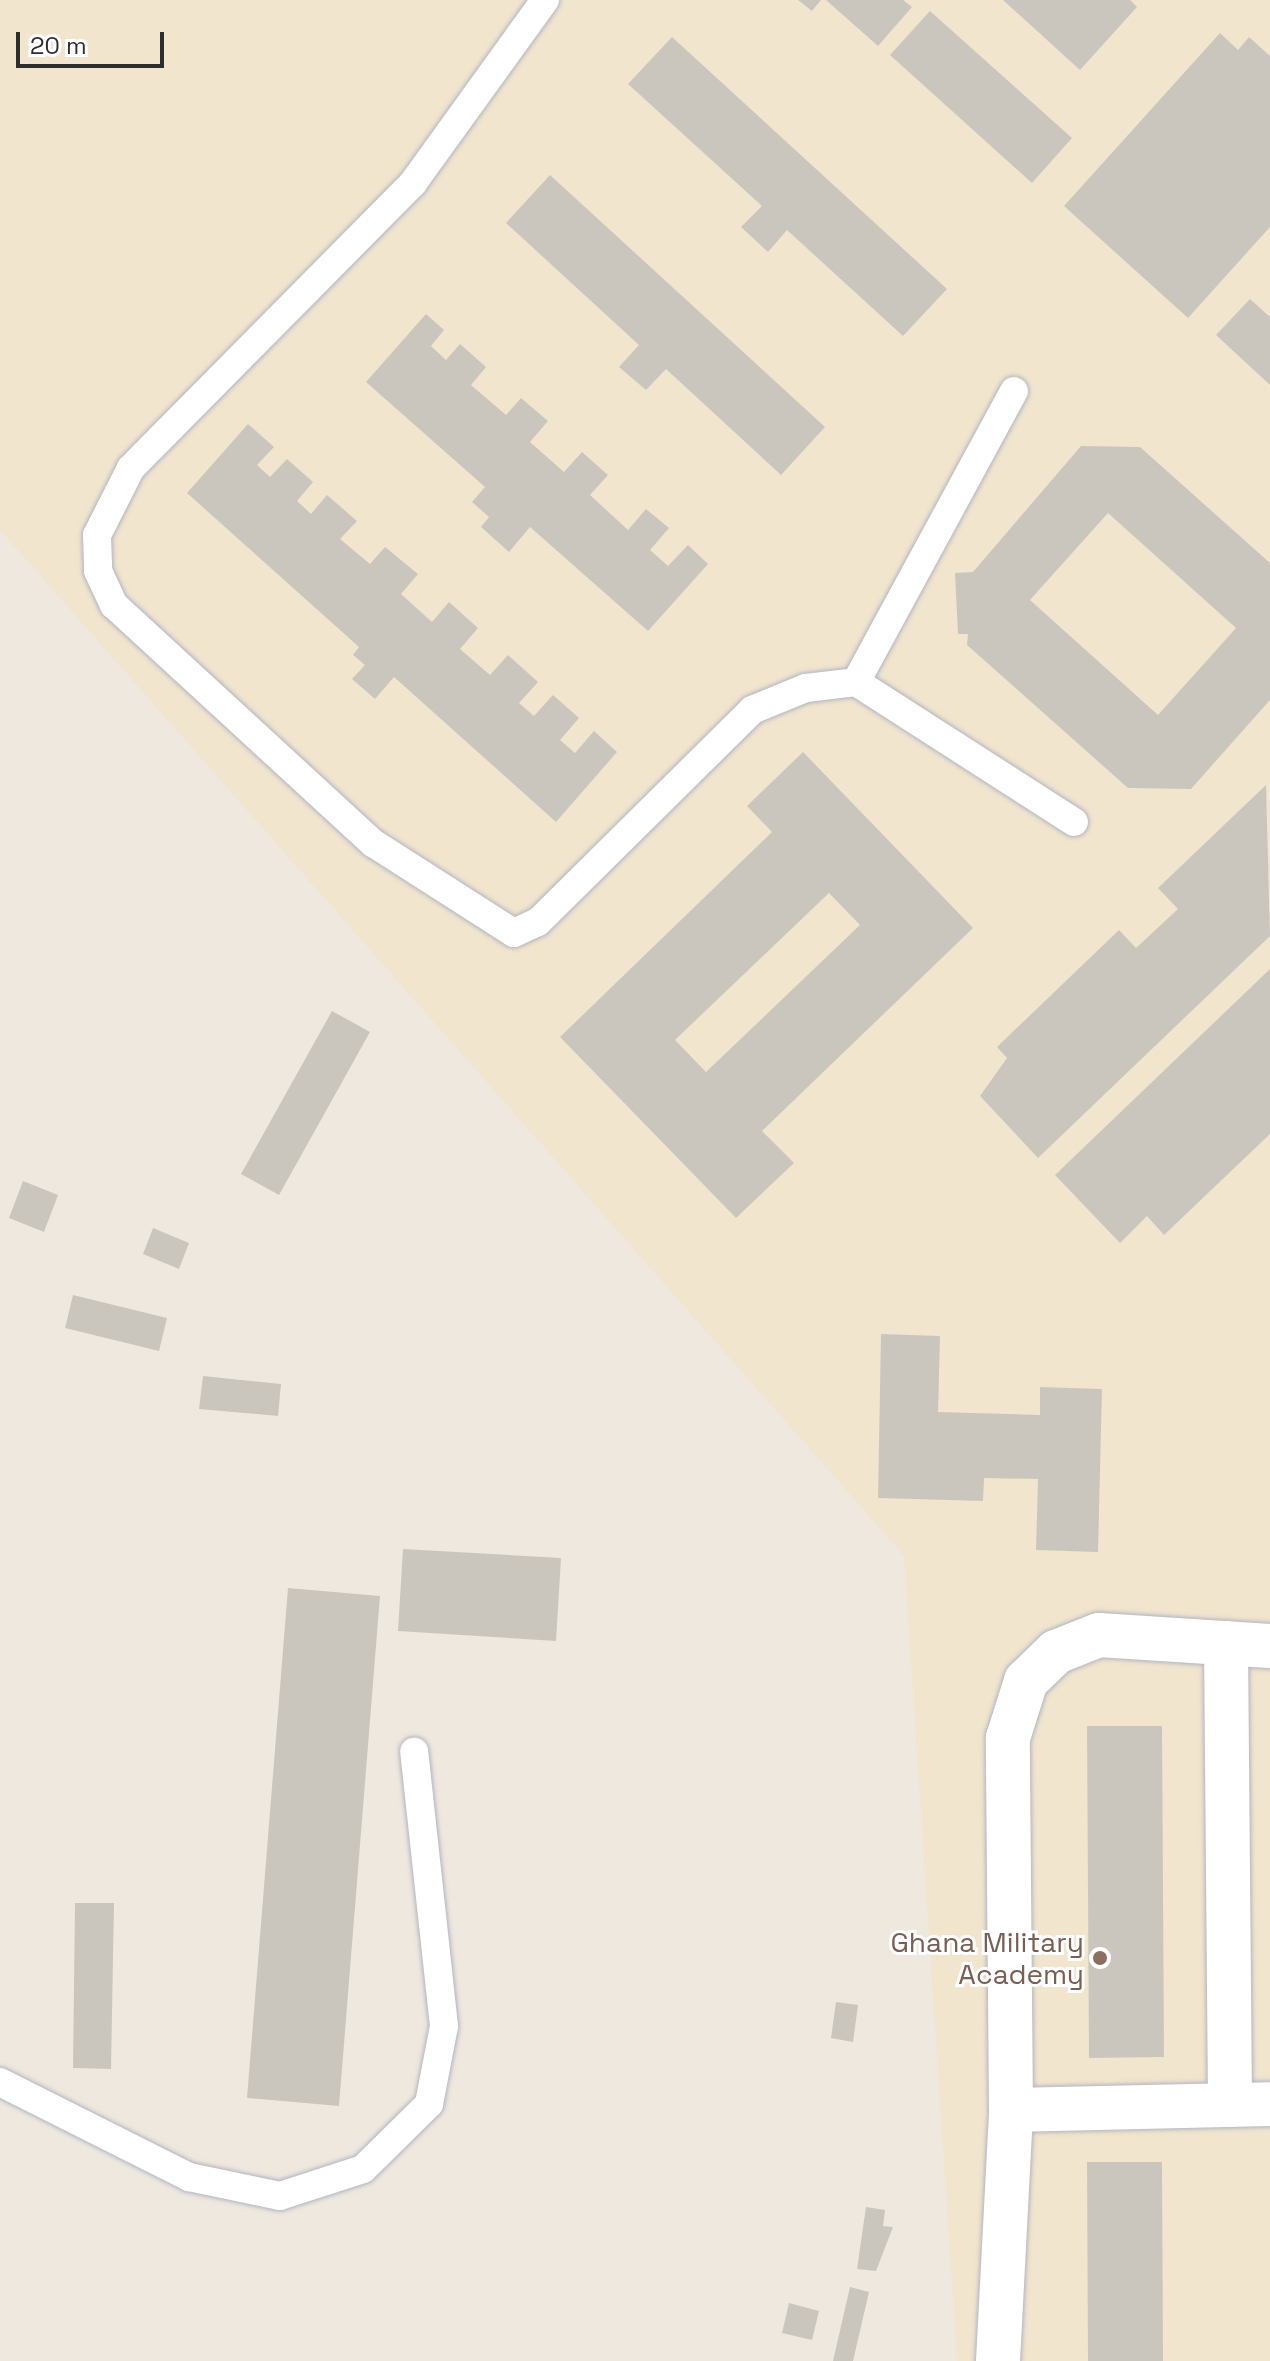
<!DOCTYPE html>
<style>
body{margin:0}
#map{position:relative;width:1270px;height:2361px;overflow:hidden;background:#efe8df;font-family:"Space Grotesk",sans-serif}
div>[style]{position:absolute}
.education>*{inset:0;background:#f1e5ce}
.building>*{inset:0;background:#cbc6bd}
.roads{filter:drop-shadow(0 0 2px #b3b5c1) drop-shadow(0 0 2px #b3b5c1)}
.lane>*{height:28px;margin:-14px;padding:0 14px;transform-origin:14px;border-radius:14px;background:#fff}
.street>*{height:44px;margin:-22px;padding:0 22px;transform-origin:22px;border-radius:22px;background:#fff}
.dots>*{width:22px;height:22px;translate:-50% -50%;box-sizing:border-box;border:4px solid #fff;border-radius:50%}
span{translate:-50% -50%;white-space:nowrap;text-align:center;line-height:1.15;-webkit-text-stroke:6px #fff;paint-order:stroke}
.education-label{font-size:28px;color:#785e54}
.right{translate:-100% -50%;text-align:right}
.scale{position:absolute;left:16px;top:32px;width:148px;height:36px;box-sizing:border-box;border:4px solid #2d2d2d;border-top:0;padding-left:10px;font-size:24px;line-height:28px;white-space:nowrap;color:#2d2d2d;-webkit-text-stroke:6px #fff;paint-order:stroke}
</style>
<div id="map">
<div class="education">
<i style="clip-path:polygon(0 0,1270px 0,1270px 2361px,957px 2361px,904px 1556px,0 530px)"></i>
</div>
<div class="building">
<i style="clip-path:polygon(798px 0,821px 0,812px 11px)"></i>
<i style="clip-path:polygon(826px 0,903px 0,912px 7px,878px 46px)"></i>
<i style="clip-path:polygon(1003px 0,1130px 0,1137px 7px,1080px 70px)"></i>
<i style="clip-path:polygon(930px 11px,1072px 138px,1032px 183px,890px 55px)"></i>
<i style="clip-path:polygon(1220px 33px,1238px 50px,1249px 37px,1270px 56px,1270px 227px,1188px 318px,1064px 206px)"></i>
<i style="clip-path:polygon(672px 37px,947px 289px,903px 336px,787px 230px,768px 252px,741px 227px,762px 206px,628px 84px)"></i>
<i style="clip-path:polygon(550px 175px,825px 427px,781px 475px,666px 369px,646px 390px,619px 367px,639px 345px,506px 223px)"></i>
<i style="clip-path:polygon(1250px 299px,1270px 317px,1270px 385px,1216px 335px)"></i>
<i style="clip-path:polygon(426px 314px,444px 330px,431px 346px,446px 360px,460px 344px,486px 367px,471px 385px,506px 415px,521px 398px,548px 421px,530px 442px,564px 472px,582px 452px,608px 475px,590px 495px,628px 530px,646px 509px,669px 528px,650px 550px,668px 566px,688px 545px,708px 564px,648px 631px,530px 527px,509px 552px,481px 527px,489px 517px,472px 502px,485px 487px,366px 382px)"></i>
<i style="clip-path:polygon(248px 424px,274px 447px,257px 465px,270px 477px,287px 459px,313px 482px,297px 501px,311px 514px,327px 495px,357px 521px,340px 539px,370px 564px,385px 547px,418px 574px,401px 594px,432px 622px,449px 602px,478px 628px,460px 649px,490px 675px,508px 655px,538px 682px,519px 703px,534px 716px,553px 695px,579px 718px,560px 740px,575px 753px,594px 731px,617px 752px,556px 822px,394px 677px,375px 699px,352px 679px,365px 665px,353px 655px,359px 647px,187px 493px)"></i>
<i style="clip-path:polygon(evenodd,1081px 446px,1140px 447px,1270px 563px,1270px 700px,1191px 789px,1128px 788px,967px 645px,968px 634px,958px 634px,955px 573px,973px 572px,1081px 446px,1108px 513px,1236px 628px,1158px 715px,1030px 600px,1108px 513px)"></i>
<i style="clip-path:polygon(evenodd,803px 752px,973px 928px,762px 1131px,794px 1163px,736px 1218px,560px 1037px,772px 832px,747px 806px,803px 752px,829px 893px,860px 925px,706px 1072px,675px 1040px,829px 893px)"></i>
<i style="clip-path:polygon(1266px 785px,1270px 936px,1038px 1158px,980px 1096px,1007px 1058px,997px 1047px,1119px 930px,1136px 948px,1178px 909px,1158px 888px)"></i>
<i style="clip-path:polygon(1270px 969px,1270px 1134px,1164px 1235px,1147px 1216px,1120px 1243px,1055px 1175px)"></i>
<i style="clip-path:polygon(332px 1011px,370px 1032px,279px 1195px,241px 1174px)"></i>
<i style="clip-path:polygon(23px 1181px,58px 1195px,44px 1232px,9px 1218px)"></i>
<i style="clip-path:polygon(153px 1228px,189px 1243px,179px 1269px,143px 1254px)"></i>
<i style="clip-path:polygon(73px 1295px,167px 1318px,159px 1351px,65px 1328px)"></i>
<i style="clip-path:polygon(881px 1334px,940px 1336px,938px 1412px,1040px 1415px,1040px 1387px,1102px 1389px,1098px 1552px,1036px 1550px,1038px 1479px,984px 1478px,983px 1501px,878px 1498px)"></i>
<i style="clip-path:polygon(203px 1376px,281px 1384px,278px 1416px,199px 1409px)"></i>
<i style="clip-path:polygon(403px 1549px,561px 1558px,556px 1641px,398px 1631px)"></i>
<i style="clip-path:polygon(288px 1588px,380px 1596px,339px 2106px,247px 2098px)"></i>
<i style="clip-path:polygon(1087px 1726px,1162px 1726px,1164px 2057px,1089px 2058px)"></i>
<i style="clip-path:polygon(75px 1903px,114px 1903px,111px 2069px,73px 2068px)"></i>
<i style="clip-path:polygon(836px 2002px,858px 2005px,853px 2042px,831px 2038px)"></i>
<i style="clip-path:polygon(1087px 2162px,1162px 2162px,1163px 2361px,1088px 2361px)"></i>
<i style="clip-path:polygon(866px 2207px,885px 2210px,883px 2226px,893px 2227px,876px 2271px,857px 2269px)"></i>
<i style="clip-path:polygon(850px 2287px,869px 2292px,853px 2361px,833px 2361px)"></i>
<i style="clip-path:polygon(789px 2303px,819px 2311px,812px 2340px,782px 2333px)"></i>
</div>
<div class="roads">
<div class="lane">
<i style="left:545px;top:0;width:226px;rotate:125.8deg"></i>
<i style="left:413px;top:183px;width:401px;rotate:134.7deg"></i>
<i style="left:131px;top:468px;width:75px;rotate:116.9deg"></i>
<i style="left:97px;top:535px;width:36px;rotate:88deg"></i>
<i style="left:98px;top:571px;width:38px;rotate:65deg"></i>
<i style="left:114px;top:605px;width:352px;rotate:42.6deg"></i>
<i style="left:373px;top:843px;width:167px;rotate:32.6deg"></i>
<i style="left:514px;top:933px;width:26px;rotate:-25deg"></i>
<i style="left:538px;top:922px;width:301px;rotate:-44.7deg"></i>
<i style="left:752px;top:710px;width:58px;rotate:-22.2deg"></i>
<i style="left:806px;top:688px;width:50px;rotate:-6.8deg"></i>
<i style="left:856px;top:682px;width:259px;rotate:32.7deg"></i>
<i style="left:856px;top:682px;width:331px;rotate:-61.5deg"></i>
<i style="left:0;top:2082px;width:212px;rotate:26.7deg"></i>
<i style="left:189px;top:2177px;width:93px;rotate:11.8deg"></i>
<i style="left:280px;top:2196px;width:87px;rotate:-18deg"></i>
<i style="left:363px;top:2169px;width:93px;rotate:-44.6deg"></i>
<i style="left:429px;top:2104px;width:79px;rotate:-79.1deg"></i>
<i style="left:444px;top:2026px;width:276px;rotate:-96.2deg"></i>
</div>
<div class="street">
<i style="left:1226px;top:1643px;width:462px;rotate:89.5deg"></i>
<i style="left:1011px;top:2110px;width:259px;rotate:-1.3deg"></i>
<i style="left:998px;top:2361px;width:251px;rotate:-87deg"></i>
<i style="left:1011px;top:2110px;width:372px;rotate:-90.5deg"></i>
<i style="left:1008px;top:1738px;width:60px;rotate:-72.5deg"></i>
<i style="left:1026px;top:1681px;width:42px;rotate:-44deg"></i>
<i style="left:1056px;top:1652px;width:46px;rotate:-21.6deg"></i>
<i style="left:1099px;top:1635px;width:171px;rotate:3.7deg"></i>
</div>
</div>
<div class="dots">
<i style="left:1100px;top:1958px;background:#8d6e63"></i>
</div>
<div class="education-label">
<span class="right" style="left:1084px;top:1958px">Ghana Military<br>Academy</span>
</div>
<div class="scale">20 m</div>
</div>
